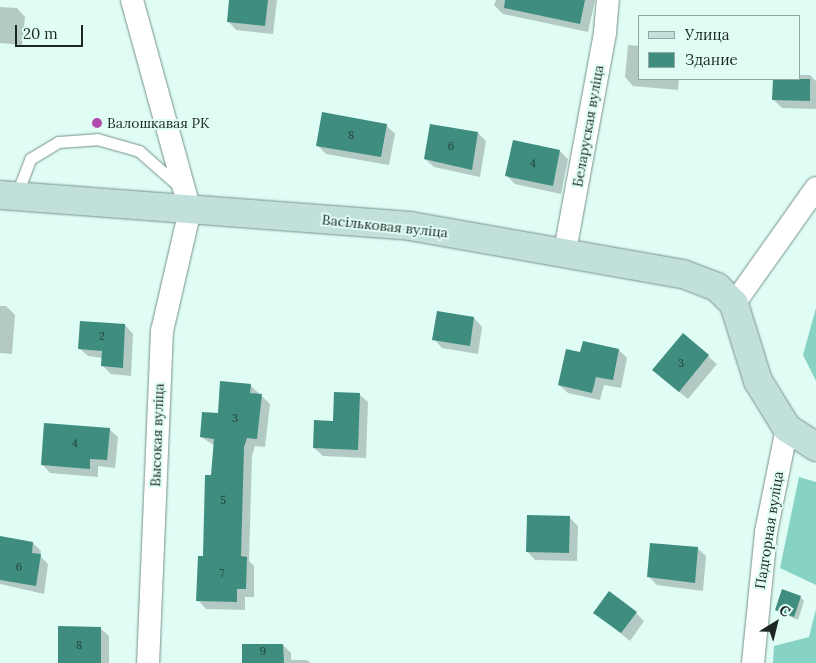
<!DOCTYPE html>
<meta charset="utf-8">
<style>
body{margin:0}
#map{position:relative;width:816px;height:663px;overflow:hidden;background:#dffcf5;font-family:Lora,serif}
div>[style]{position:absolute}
.forest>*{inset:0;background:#86d3c3}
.shadow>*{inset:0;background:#0003}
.building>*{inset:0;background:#3f8d7e}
.roads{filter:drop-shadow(0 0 1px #76918a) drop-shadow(0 0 1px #76918a)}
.lane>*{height:11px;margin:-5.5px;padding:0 5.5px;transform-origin:5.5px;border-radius:5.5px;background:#fff}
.street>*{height:22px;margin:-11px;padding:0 11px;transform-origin:11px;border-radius:11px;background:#fff}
.secondary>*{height:28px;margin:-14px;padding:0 14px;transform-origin:14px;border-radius:14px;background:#c2e0db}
.dots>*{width:14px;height:14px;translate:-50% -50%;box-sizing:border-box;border:2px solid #dffcf5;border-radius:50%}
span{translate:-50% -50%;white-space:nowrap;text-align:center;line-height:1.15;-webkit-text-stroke:4px #dffcf5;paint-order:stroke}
.number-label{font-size:11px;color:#25403a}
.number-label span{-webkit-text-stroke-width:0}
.poi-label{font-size:14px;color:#1c2724}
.left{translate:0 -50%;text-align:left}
.street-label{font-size:14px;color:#1c2724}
.legend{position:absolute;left:638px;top:15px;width:162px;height:65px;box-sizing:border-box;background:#dffcf5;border:1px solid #91a7a1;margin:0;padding:6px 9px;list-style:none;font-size:15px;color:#1c2724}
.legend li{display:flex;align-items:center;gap:10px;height:25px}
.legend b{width:25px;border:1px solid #91a7a1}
.north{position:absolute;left:751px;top:598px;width:50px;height:50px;-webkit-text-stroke:4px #dffcf5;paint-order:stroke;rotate:36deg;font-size:14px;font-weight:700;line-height:20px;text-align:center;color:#1c2724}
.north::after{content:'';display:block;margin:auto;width:18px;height:22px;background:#1c2724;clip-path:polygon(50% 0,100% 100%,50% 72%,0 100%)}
.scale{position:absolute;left:15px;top:25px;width:68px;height:22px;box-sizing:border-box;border:2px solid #1c2724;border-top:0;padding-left:6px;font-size:15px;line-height:18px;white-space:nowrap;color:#1c2724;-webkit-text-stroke:4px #dffcf5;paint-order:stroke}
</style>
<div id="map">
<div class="forest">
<i style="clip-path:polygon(816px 308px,816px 381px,803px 355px)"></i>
<i style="clip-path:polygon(799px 477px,816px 482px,816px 585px,780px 568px)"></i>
<i style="clip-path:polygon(816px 609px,816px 663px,773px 663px,774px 646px,809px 637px)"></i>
</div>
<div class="shadow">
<i style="clip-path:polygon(230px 0,277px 0,273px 34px,236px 30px,228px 21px)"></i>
<i style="clip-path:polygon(496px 0,595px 0,588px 32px,503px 14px,494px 5px)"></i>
<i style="clip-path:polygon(0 7px,17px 8px,25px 17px,22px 45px,0 43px)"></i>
<i style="clip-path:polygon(628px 45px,640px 46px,640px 79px,679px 79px,678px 90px,633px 86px,625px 77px)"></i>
<i style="clip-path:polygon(800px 75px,810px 75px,816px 81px,816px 109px,782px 108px,773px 99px,774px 79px,800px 79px)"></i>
<i style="clip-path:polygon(386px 125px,395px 134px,389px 165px,326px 154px,317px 145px)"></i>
<i style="clip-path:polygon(478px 133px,486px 141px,480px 177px,434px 167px,425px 159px)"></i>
<i style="clip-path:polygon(560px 151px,568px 159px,561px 194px,515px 184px,507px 176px)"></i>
<i style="clip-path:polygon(0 306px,6px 306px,15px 315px,12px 354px,0 353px)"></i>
<i style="clip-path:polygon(474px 318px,482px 327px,478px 354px,442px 348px,434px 339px)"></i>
<i style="clip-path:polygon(125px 325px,133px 334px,131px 376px,111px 374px,102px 365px,102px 358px,88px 356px,79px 348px)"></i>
<i style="clip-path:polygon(683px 335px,717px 364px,688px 399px,662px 378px)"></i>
<i style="clip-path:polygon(619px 350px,627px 358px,621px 388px,604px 385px,600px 400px,568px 393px,559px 385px,581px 354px)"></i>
<i style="clip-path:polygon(250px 385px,270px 404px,265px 447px,255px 446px,252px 456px,249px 561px,254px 566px,254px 597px,245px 597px,245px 610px,206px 609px,198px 600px,215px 446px,201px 437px)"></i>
<i style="clip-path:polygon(359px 394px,368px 402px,366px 458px,323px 456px,314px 448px)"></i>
<i style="clip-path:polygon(109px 429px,118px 437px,115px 468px,98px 466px,98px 477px,50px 473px,42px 464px)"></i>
<i style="clip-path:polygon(569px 517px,578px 526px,577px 561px,535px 560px,527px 551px)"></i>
<i style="clip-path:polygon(0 538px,33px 543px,41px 551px,40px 556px,48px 564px,44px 594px,0 584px)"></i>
<i style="clip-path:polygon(697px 548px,706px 556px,703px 591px,657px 585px,648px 576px)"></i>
<i style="clip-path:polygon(800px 597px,804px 601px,798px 620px,776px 610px)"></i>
<i style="clip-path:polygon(595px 613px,636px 613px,644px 621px,630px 641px)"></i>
<i style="clip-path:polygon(100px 628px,109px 636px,109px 663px,59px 663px)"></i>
<i style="clip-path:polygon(283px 645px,291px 653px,291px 660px,307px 660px,311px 663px,243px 663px)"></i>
</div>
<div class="building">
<i style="clip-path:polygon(229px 0,268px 0,265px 26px,227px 22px)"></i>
<i style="clip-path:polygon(505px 0,585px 0,580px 24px,504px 8px)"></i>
<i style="clip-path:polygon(773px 79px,810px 79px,810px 101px,772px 100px)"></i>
<i style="clip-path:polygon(322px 112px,387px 124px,381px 157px,316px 146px)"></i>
<i style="clip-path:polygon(430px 124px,478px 132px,472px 170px,424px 159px)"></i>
<i style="clip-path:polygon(513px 140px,560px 150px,553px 186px,505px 176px)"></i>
<i style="clip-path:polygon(437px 311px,474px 317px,470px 346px,432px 340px)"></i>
<i style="clip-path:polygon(80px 321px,125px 324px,123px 368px,101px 366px,102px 351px,78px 349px)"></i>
<i style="clip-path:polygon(683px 333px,709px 355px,679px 392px,652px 370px)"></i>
<i style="clip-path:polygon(583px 341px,619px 349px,613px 380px,596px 377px,592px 393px,558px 385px,566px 349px,580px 352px)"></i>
<i style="clip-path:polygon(220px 381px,251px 384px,250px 393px,262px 394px,257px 439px,247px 438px,244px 447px,241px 556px,247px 557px,246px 589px,237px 589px,237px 602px,196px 601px,198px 556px,203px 556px,205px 475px,211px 475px,214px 439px,200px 437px,202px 412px,218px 413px)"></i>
<i style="clip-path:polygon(334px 392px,360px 393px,358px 450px,313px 448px,314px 420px,333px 421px)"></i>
<i style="clip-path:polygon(44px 423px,110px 428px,107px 460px,90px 459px,90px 469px,41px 465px)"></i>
<i style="clip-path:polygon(527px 515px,570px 516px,569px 553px,526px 552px)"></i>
<i style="clip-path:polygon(0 536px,33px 542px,32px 553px,41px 554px,36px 586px,0 580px)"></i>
<i style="clip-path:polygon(650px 543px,698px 547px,695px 583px,647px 577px)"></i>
<i style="clip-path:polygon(782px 589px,801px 596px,794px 617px,775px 610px)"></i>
<i style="clip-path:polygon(609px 591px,637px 612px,621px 633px,593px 613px)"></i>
<i style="clip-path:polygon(58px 626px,101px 627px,101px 663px,58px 663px)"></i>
<i style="clip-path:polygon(242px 644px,283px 644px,284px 663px,242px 663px)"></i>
</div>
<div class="roads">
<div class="lane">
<i style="left:16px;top:196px;width:40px;rotate:-69deg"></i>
<i style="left:30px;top:159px;width:33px;rotate:-31deg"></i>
<i style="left:58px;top:142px;width:39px;rotate:-4deg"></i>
<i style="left:97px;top:139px;width:44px;rotate:15.9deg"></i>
<i style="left:139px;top:151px;width:55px;rotate:41.3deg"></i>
</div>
<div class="street">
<i style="left:132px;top:0;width:218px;rotate:74.6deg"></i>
<i style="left:190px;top:210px;width:124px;rotate:103deg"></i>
<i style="left:162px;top:331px;width:332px;rotate:92.4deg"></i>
<i style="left:565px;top:251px;width:223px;rotate:-79.6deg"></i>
<i style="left:605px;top:32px;width:32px;rotate:-85deg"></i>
<i style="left:734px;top:304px;width:142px;rotate:-54.7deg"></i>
<i style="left:753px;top:663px;width:132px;rotate:-84.3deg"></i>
<i style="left:766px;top:532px;width:106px;rotate:-78.6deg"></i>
</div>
<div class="secondary">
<i style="left:0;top:195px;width:411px;rotate:4.3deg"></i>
<i style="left:410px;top:226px;width:277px;rotate:10deg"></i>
<i style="left:683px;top:274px;width:36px;rotate:21deg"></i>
<i style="left:717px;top:287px;width:24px;rotate:45deg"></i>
<i style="left:734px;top:304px;width:81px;rotate:72.7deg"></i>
<i style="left:758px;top:381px;width:55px;rotate:58.3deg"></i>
<i style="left:787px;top:428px;width:35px;rotate:33deg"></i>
</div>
</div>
<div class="dots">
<i style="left:97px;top:123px;background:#b14aad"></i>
</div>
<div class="number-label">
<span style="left:351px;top:135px">8</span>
<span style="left:451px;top:146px">6</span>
<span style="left:533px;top:163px">4</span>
<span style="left:102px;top:336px">2</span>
<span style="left:681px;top:363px">3</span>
<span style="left:235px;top:418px">3</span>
<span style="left:75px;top:443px">4</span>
<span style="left:223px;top:500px">5</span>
<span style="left:19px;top:567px">6</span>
<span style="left:222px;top:573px">7</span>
<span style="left:79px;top:645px">8</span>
<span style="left:263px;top:651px">9</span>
</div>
<div class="poi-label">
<span class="left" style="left:107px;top:123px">Валошкавая РК</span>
</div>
<div class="street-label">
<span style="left:588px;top:126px;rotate:-80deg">Беларуская вуліца</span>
<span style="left:385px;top:226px;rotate:6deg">Васільковая вуліца</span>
<span style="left:157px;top:435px;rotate:-88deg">Высокая вуліца</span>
<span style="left:769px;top:530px;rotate:-81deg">Падгорная вуліца</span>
</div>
<ul class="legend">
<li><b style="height:6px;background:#c2e0db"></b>Улица</li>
<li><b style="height:14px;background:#3f8d7e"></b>Здание</li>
</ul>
<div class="north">С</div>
<div class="scale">20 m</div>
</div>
